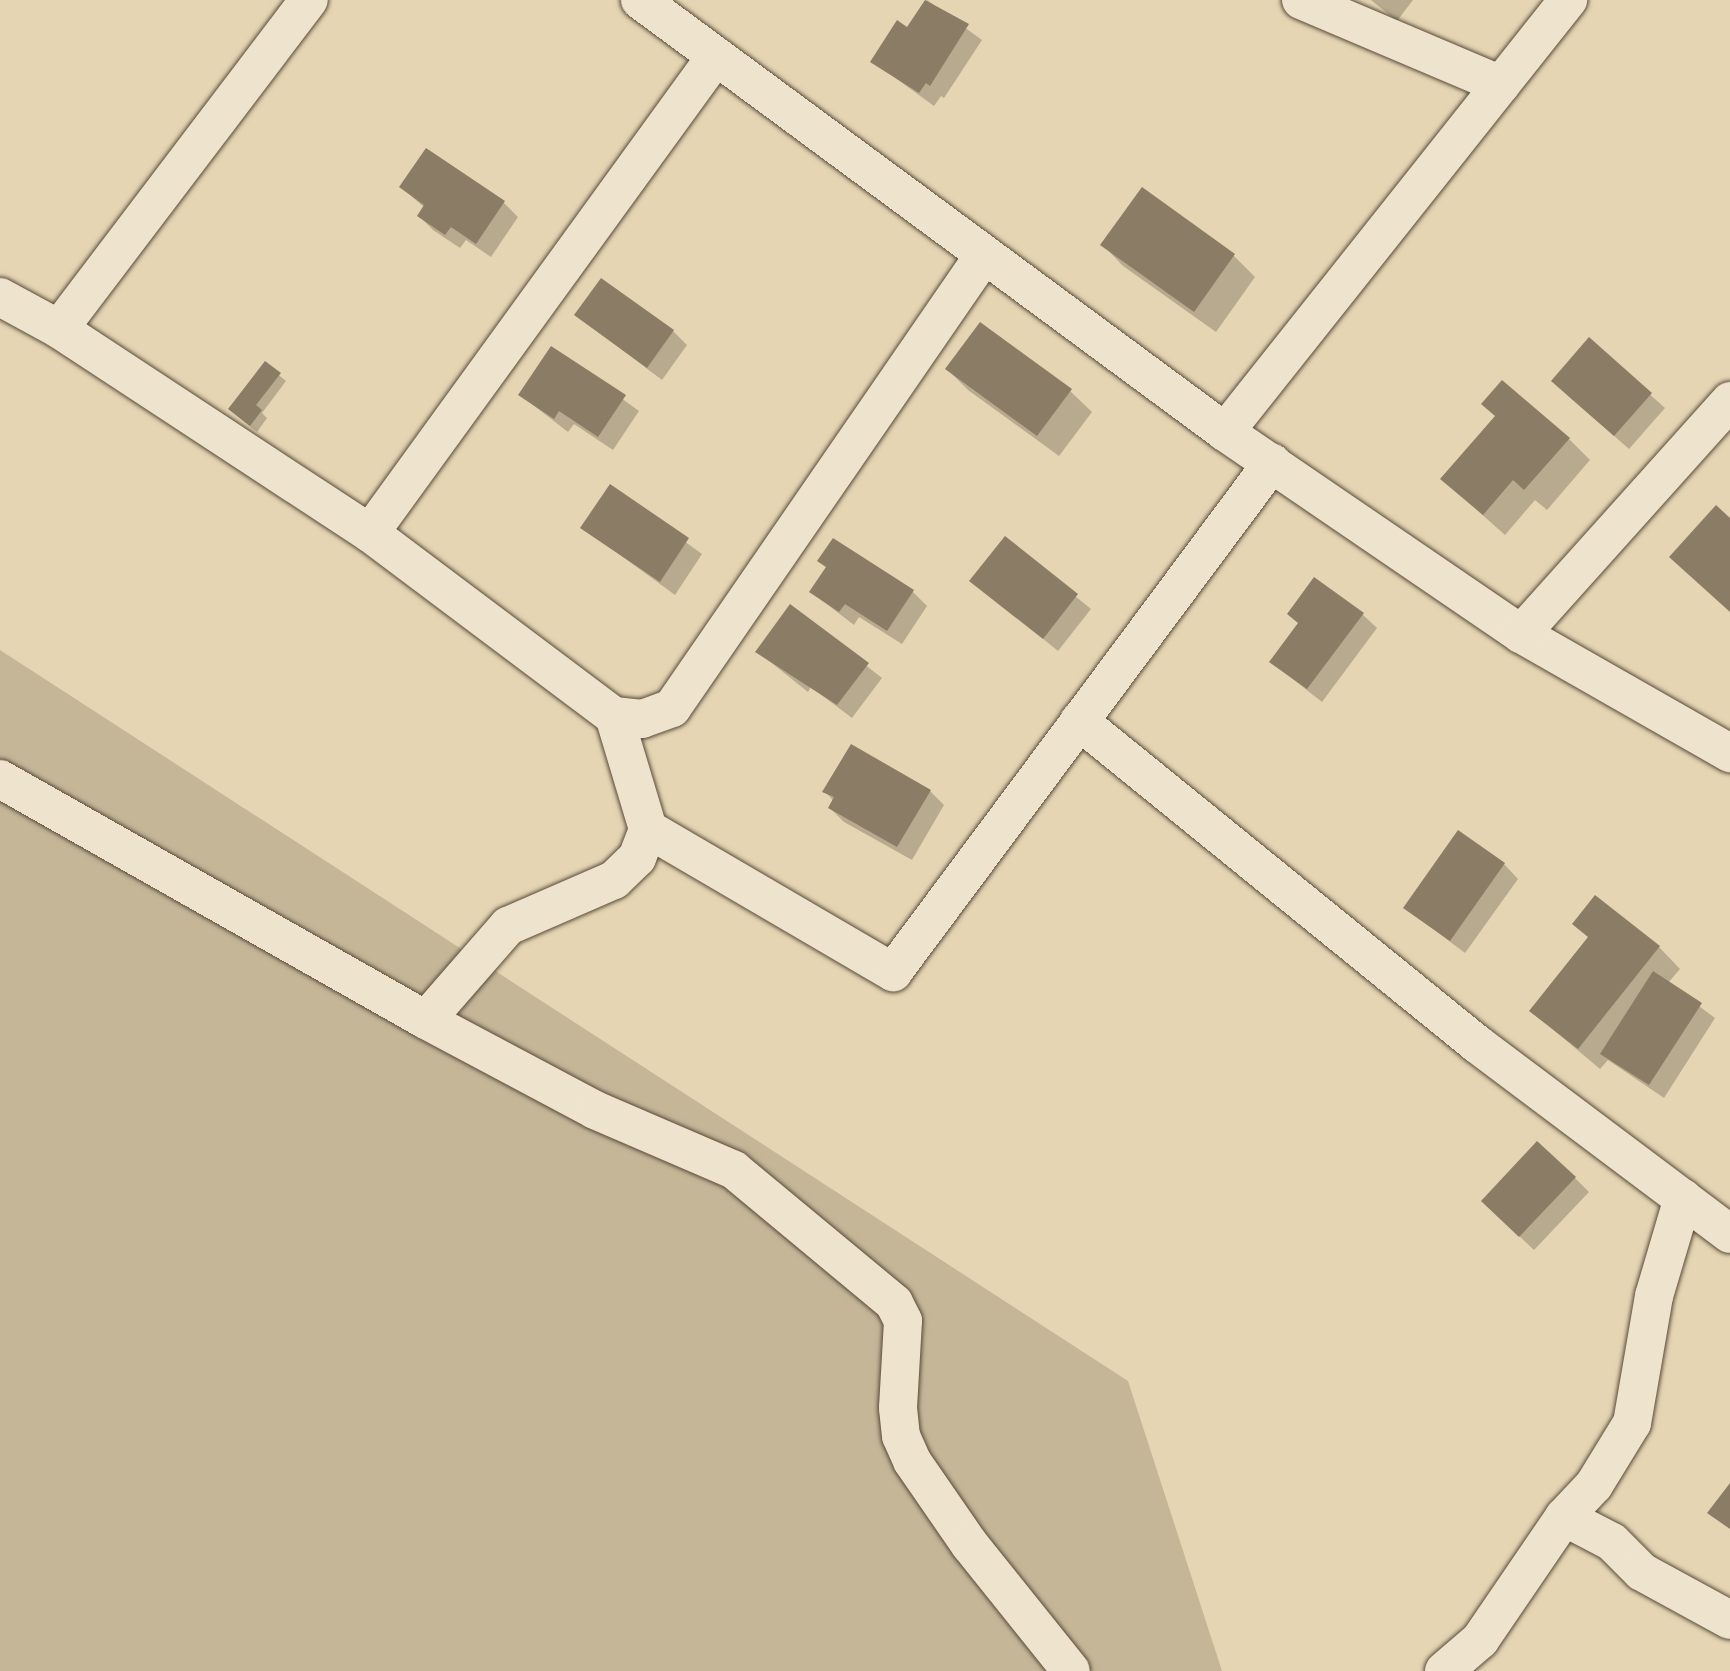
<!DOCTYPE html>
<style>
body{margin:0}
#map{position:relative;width:1730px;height:1671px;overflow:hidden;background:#e5d5b3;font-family:"Libre Caslon Text",serif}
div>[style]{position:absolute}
.green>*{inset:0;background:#c5b698}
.shadow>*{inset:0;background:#0003}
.building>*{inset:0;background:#8b7c66}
.roads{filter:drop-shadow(0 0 2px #594a3a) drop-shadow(0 0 2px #594a3a)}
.minor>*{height:38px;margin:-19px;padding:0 19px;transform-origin:19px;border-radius:19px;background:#eee4ce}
span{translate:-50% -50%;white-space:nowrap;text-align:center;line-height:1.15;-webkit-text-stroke:7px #eee4ce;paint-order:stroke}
</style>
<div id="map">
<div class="green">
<i style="clip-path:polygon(0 650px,1128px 1381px,1222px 1671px,0 1671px)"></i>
</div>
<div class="shadow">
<i style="clip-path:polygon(927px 0,982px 40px,944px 98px,941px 96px,934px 106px,872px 61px,908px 30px)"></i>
<i style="clip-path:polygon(1371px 0,1413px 0,1397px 21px)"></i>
<i style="clip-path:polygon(401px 187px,504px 203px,518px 217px,491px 257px,466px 240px,460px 248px,433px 230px,419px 216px,425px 208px)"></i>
<i style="clip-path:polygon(1142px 190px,1234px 256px,1255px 277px,1216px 332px,1123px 266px,1102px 244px)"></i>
<i style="clip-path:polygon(576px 315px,673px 331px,687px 345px,662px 380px)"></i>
<i style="clip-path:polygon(1589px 340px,1665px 408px,1629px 449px,1567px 395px)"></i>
<i style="clip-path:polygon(552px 348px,639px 411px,613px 450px,574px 424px,568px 432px,520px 395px)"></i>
<i style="clip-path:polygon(265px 364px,286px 381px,262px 413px,267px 418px,257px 432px,237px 416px)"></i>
<i style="clip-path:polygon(947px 369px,1070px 391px,1092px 412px,1059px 456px,968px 390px)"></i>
<i style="clip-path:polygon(1569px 439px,1590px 460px,1547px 510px,1535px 500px,1505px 535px,1442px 479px)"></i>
<i style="clip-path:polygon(610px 487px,702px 554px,675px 595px,582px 527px)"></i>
<i style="clip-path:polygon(1005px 539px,1091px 609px,1058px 651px,972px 581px)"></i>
<i style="clip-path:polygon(833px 540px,913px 592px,927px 606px,902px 644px,859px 617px,854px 625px,811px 592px,827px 568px,820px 561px)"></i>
<i style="clip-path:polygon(791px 607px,882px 678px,852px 718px,811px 687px,808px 692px,758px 652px)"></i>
<i style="clip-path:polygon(1362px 614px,1377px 628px,1322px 702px,1271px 662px)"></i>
<i style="clip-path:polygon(824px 791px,930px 791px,944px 805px,912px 860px,844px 822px,830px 808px,834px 801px)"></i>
<i style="clip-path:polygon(1504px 864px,1518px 879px,1465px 953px,1405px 908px)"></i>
<i style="clip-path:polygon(1659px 947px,1680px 969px,1668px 983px,1715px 1018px,1664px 1098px,1608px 1060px,1600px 1069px,1531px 1011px)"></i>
<i style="clip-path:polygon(1575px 1178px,1589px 1192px,1534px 1250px,1497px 1215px)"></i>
</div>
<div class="building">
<i style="clip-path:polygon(925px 0,969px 24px,930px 86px,926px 83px,919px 93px,870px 62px,897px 20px,907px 27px)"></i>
<i style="clip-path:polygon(426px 148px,505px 201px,476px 244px,451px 227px,445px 235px,417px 216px,424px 205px,399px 187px)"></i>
<i style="clip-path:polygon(1142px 187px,1235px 254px,1194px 312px,1100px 245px)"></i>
<i style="clip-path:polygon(601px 278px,674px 330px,647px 368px,574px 315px)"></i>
<i style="clip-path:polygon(980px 322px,1072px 389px,1037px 436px,945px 369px)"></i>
<i style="clip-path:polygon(1589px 337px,1652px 393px,1614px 436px,1551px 381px)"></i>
<i style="clip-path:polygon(551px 346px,626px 395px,598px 437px,559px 411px,554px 419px,518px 395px)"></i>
<i style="clip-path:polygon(265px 361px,281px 373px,256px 405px,262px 410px,250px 426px,228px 409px)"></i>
<i style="clip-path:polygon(1502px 380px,1570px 438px,1524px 490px,1513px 480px,1483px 515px,1440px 479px,1495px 416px,1481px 404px)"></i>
<i style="clip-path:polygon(610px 484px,689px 538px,660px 582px,580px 528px)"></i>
<i style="clip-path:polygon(1716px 505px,1730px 518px,1730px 612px,1669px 557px)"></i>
<i style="clip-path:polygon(1005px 536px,1078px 594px,1043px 639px,969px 581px)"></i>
<i style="clip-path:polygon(833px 538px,914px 590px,887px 631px,845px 604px,839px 612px,809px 592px,826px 567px,817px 561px)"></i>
<i style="clip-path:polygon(1314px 577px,1364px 613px,1307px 689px,1269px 662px,1298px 623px,1287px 614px)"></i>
<i style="clip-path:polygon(790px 604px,869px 663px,837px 705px,755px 652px)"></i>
<i style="clip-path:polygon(851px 744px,931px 790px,897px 847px,828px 808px,834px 797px,822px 792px)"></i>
<i style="clip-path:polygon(1458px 830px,1505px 863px,1450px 941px,1403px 908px)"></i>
<i style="clip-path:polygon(1595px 895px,1660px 946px,1578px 1049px,1529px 1011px,1588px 937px,1572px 924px)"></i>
<i style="clip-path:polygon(1653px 971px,1702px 1003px,1649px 1085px,1600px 1054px)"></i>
<i style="clip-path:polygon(1537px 1141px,1576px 1177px,1519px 1237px,1481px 1201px)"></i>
<i style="clip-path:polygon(1730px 1483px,1730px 1529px,1707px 1513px)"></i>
</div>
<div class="roads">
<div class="minor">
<i style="left:640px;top:0;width:727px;rotate:36.44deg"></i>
<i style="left:1225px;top:432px;width:358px;rotate:34.3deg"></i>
<i style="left:1521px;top:634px;width:241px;rotate:29.7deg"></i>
<i style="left:1301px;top:0;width:217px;rotate:23deg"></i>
<i style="left:0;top:297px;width:67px;rotate:28.5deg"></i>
<i style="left:59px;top:329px;width:372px;rotate:33.3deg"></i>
<i style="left:370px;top:533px;width:589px;rotate:-54.04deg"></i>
<i style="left:59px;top:329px;width:413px;rotate:-52.8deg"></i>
<i style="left:1225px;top:432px;width:552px;rotate:-51.55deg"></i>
<i style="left:370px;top:533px;width:305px;rotate:36.9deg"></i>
<i style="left:614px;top:716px;width:28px;rotate:6deg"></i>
<i style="left:642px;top:719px;width:32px;rotate:-20deg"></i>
<i style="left:672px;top:708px;width:550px;rotate:-55.44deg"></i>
<i style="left:1521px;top:634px;width:313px;rotate:-48.1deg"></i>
<i style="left:1079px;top:721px;width:513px;rotate:39.06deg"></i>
<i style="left:1477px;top:1044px;width:316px;rotate:36.9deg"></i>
<i style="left:0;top:779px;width:489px;rotate:29.5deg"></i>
<i style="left:426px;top:1020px;width:191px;rotate:28deg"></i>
<i style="left:595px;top:1110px;width:151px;rotate:23.3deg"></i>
<i style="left:734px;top:1170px;width:208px;rotate:39.7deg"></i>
<i style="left:894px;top:1303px;width:20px;rotate:63deg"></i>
<i style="left:903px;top:1321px;width:87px;rotate:93.3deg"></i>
<i style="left:898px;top:1408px;width:28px;rotate:84deg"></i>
<i style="left:901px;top:1436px;width:27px;rotate:66deg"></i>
<i style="left:912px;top:1461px;width:102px;rotate:55.4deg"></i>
<i style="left:970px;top:1545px;width:161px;rotate:51.3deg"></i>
<i style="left:648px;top:829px;width:284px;rotate:30.3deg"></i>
<i style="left:893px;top:972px;width:635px;rotate:-53.33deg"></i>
<i style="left:426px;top:1020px;width:125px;rotate:-48.9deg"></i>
<i style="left:508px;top:926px;width:116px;rotate:-23.5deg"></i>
<i style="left:614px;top:880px;width:32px;rotate:-44deg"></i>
<i style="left:637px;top:858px;width:31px;rotate:-69deg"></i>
<i style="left:648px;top:829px;width:118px;rotate:-106.7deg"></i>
<i style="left:1683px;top:1198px;width:102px;rotate:106.5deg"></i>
<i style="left:1654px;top:1296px;width:129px;rotate:99.8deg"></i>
<i style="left:1632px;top:1423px;width:73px;rotate:121.5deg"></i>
<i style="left:1594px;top:1485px;width:44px;rotate:133.2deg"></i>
<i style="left:1564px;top:1517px;width:54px;rotate:27.5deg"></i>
<i style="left:1612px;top:1542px;width:42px;rotate:45deg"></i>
<i style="left:1642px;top:1572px;width:100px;rotate:28.6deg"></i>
<i style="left:1444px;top:1671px;width:48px;rotate:-40.7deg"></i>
<i style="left:1480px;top:1640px;width:149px;rotate:-55.7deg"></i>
</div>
</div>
</div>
